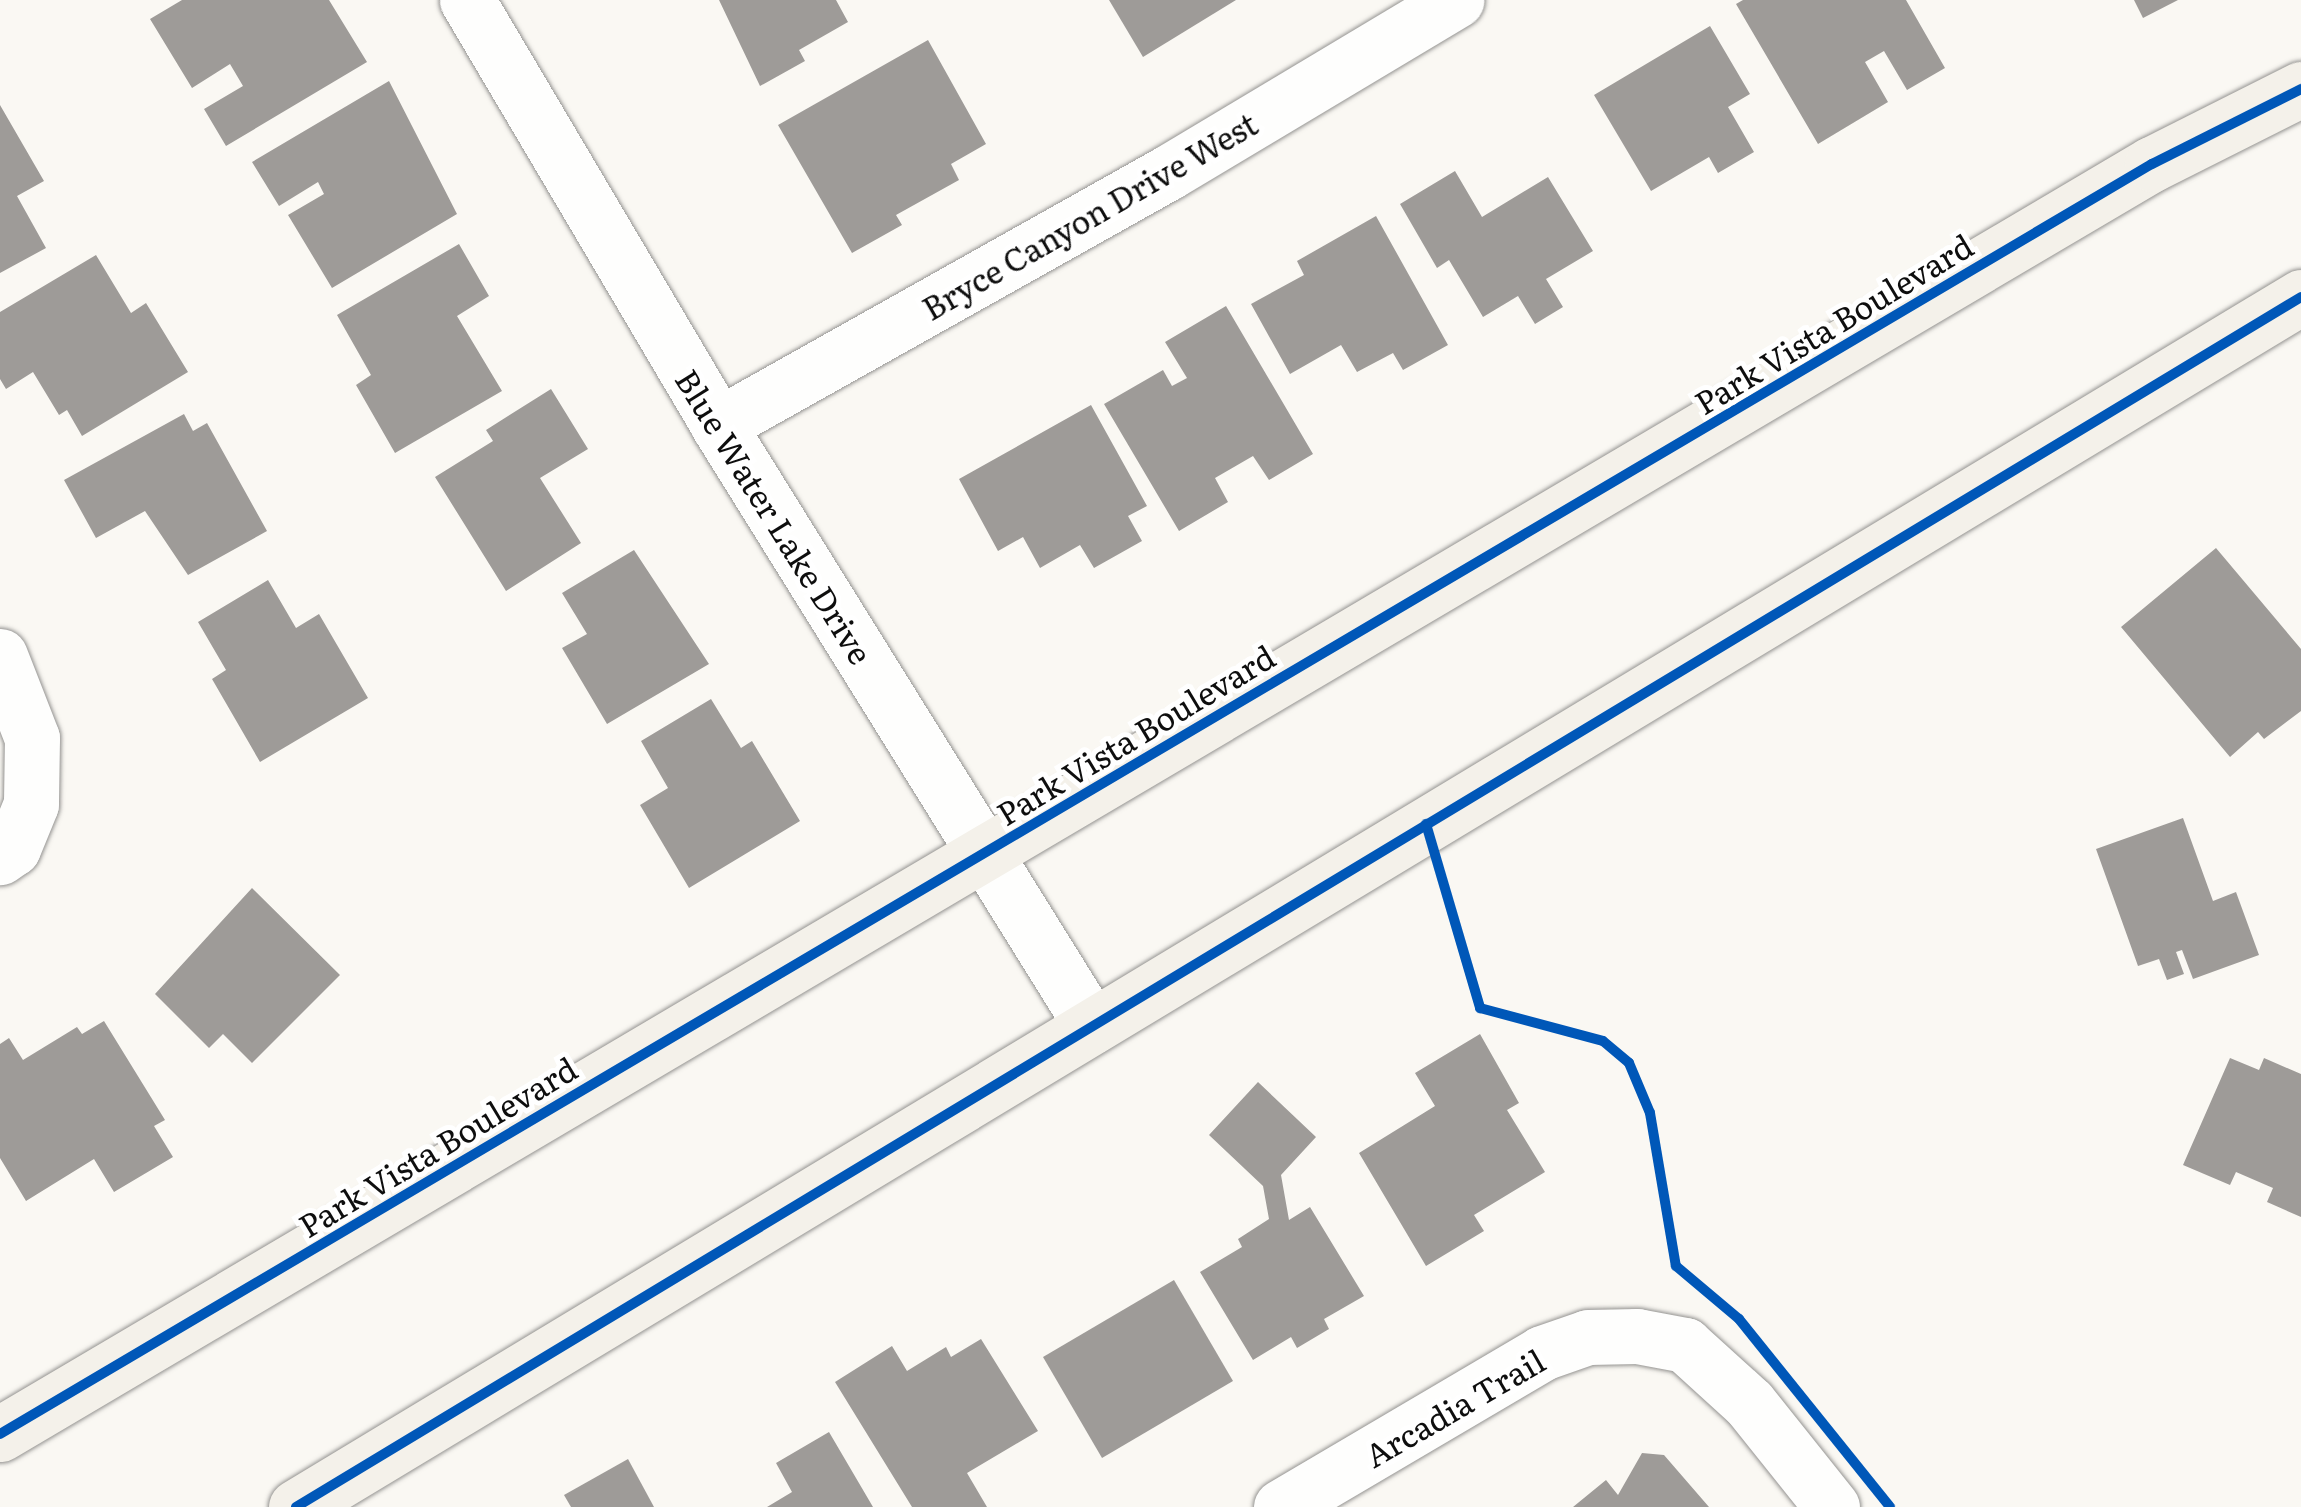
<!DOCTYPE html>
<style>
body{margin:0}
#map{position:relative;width:2301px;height:1507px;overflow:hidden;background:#faf8f3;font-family:Literata,serif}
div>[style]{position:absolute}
.building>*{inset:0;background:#9e9b98}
.roads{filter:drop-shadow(0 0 2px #949391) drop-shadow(0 0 2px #949391)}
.street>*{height:55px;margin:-27.5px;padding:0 27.5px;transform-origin:27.5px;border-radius:27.5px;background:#fefefd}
.secondary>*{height:55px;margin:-27.5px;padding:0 27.5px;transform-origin:27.5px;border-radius:27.5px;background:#f4f1ea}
.cycleway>*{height:10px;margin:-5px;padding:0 5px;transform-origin:5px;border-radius:5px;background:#0057b8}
span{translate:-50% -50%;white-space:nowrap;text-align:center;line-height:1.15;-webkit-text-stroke:10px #fff;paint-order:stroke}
.street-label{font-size:32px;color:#0e0e0e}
</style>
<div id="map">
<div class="building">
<i style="clip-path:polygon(182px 0,329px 0,367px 62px,226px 146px,204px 109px,243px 86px,230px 64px,192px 88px,150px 19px)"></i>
<i style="clip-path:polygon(719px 0,836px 0,848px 22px,799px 50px,805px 61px,760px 86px)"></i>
<i style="clip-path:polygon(1109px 0,1236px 0,1143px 57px)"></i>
<i style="clip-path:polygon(1743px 0,1906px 0,1945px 68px,1907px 90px,1884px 51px,1865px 62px,1888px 102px,1818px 144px,1736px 4px)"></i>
<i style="clip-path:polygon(2134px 0,2178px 0,2143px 18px)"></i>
<i style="clip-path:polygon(1710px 26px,1750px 94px,1728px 107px,1754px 152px,1718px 173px,1709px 157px,1651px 191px,1594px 95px)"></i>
<i style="clip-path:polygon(928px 40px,986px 144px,951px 164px,959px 180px,896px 215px,902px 225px,852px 253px,778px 125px)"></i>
<i style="clip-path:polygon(389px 81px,457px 214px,332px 288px,288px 215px,324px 194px,318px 182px,279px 206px,252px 162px)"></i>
<i style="clip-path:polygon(0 105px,44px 181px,17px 196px,46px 248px,0 273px)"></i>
<i style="clip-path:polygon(1455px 171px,1482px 217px,1548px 177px,1593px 251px,1546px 279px,1563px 307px,1535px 324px,1518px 296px,1483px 317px,1449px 260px,1437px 268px,1400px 204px)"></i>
<i style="clip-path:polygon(1376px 216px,1448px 345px,1403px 370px,1393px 353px,1357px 372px,1341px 345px,1290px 374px,1251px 304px,1304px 275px,1297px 261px)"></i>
<i style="clip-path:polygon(459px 244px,489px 296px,457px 316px,502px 391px,395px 453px,356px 385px,371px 375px,337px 315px)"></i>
<i style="clip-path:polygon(96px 255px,131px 313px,146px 303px,188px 372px,82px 436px,67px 410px,59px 415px,33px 372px,6px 389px,0 379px,0 312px)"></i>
<i style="clip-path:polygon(1226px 306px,1313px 454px,1269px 480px,1253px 456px,1215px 478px,1228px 502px,1179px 531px,1104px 404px,1163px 370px,1172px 386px,1187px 378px,1165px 342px)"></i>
<i style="clip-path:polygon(551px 389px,588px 449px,540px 478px,581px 543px,506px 591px,435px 477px,493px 441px,486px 430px)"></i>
<i style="clip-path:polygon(1091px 405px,1147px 506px,1128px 516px,1142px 541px,1094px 568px,1080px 545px,1040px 568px,1023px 537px,998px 551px,959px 479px)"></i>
<i style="clip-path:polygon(184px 414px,193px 431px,207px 423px,267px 531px,188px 575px,145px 511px,96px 538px,64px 480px)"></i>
<i style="clip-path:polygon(2216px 548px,2301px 649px,2301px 711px,2264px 739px,2258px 732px,2230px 757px,2121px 627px)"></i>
<i style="clip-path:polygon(634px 550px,709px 664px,607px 724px,562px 648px,587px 634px,562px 593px)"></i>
<i style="clip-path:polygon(268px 580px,296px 628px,319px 614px,368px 698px,260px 762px,212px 679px,226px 670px,198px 622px)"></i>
<i style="clip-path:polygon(711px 699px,741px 748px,752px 741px,800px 821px,689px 888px,640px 805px,668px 788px,641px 741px)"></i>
<i style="clip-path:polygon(2183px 818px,2213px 901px,2236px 892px,2259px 955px,2193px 979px,2182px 950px,2176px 952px,2184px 974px,2167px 980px,2159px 959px,2138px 966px,2096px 849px)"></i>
<i style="clip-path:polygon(252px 888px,340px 975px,252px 1063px,223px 1034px,209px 1048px,155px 994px)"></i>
<i style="clip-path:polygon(104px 1021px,165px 1120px,154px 1126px,173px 1157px,114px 1192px,94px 1159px,26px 1201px,0 1158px,0 1044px,9px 1038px,23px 1060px,77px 1027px,82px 1034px)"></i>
<i style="clip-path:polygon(1480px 1034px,1519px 1103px,1507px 1110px,1545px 1172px,1474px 1215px,1484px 1231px,1426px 1266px,1359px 1153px,1435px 1106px,1415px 1073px)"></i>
<i style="clip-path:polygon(2230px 1058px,2259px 1070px,2264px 1058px,2301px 1074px,2301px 1217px,2267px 1202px,2273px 1188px,2236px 1172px,2230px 1185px,2183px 1165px)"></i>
<i style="clip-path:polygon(1258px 1082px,1316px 1137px,1281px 1175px,1289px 1220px,1310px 1207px,1364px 1296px,1324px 1319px,1329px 1329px,1297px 1348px,1291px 1337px,1253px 1360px,1200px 1272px,1242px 1247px,1238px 1239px,1269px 1219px,1263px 1186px,1209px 1135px)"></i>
<i style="clip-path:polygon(1174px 1280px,1233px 1381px,1102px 1458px,1043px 1357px)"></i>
<i style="clip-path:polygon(981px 1339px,1038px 1431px,967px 1473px,987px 1507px,912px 1507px,835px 1382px,892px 1346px,907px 1371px,946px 1347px,951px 1357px)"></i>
<i style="clip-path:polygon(829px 1432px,873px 1507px,767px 1507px,792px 1492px,776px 1463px)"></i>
<i style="clip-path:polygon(1642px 1453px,1664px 1455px,1709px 1507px,1573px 1507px,1606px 1480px,1618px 1495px)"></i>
<i style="clip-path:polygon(628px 1459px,654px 1507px,571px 1507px,564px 1495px)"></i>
</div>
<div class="roads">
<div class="street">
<i style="left:467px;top:0;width:494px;rotate:59.4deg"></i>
<i style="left:718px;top:425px;width:708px;rotate:58.11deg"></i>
<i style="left:718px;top:425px;width:517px;rotate:-29.29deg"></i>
<i style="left:1169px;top:172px;width:335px;rotate:-30.9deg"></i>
<i style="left:0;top:656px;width:88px;rotate:68.7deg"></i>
<i style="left:32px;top:738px;width:66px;rotate:90.9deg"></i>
<i style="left:31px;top:804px;width:48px;rotate:112.2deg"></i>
<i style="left:13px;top:848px;width:16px;rotate:145deg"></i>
<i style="left:1281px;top:1507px;width:303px;rotate:-30.5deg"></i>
<i style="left:1542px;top:1353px;width:49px;rotate:-19.2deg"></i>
<i style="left:1588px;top:1337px;width:49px;rotate:-1.2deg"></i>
<i style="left:1637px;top:1336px;width:49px;rotate:10.6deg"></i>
<i style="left:1685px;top:1345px;width:86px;rotate:42.2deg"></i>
<i style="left:1749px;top:1403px;width:133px;rotate:51.4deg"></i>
</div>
<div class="secondary">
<i style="left:0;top:1434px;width:2499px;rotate:-30.55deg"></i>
<i style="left:2152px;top:164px;width:167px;rotate:-26.7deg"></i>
<i style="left:296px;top:1507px;width:2342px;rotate:-31.11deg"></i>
</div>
</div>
<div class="cycleway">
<i style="left:1426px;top:824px;width:192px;rotate:73.6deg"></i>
<i style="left:1480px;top:1008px;width:127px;rotate:15deg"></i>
<i style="left:1603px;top:1041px;width:34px;rotate:40deg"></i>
<i style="left:1629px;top:1063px;width:54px;rotate:67.2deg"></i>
<i style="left:1650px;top:1113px;width:155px;rotate:80.4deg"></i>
<i style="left:1676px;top:1266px;width:82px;rotate:40.1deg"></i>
<i style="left:1739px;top:1319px;width:241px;rotate:51.2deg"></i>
<i style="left:0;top:1434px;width:2499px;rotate:-30.55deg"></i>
<i style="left:2152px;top:164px;width:167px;rotate:-26.7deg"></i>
<i style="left:296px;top:1507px;width:2342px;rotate:-31.11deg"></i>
</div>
<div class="street-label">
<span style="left:1089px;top:215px;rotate:-30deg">Bryce Canyon Drive West</span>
<span style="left:1833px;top:323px;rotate:-31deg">Park Vista Boulevard</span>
<span style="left:775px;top:516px;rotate:58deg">Blue Water Lake Drive</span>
<span style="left:1135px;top:734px;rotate:-31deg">Park Vista Boulevard</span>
<span style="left:437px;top:1146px;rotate:-31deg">Park Vista Boulevard</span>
<span style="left:1454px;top:1407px;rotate:-30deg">Arcadia Trail</span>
</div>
</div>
